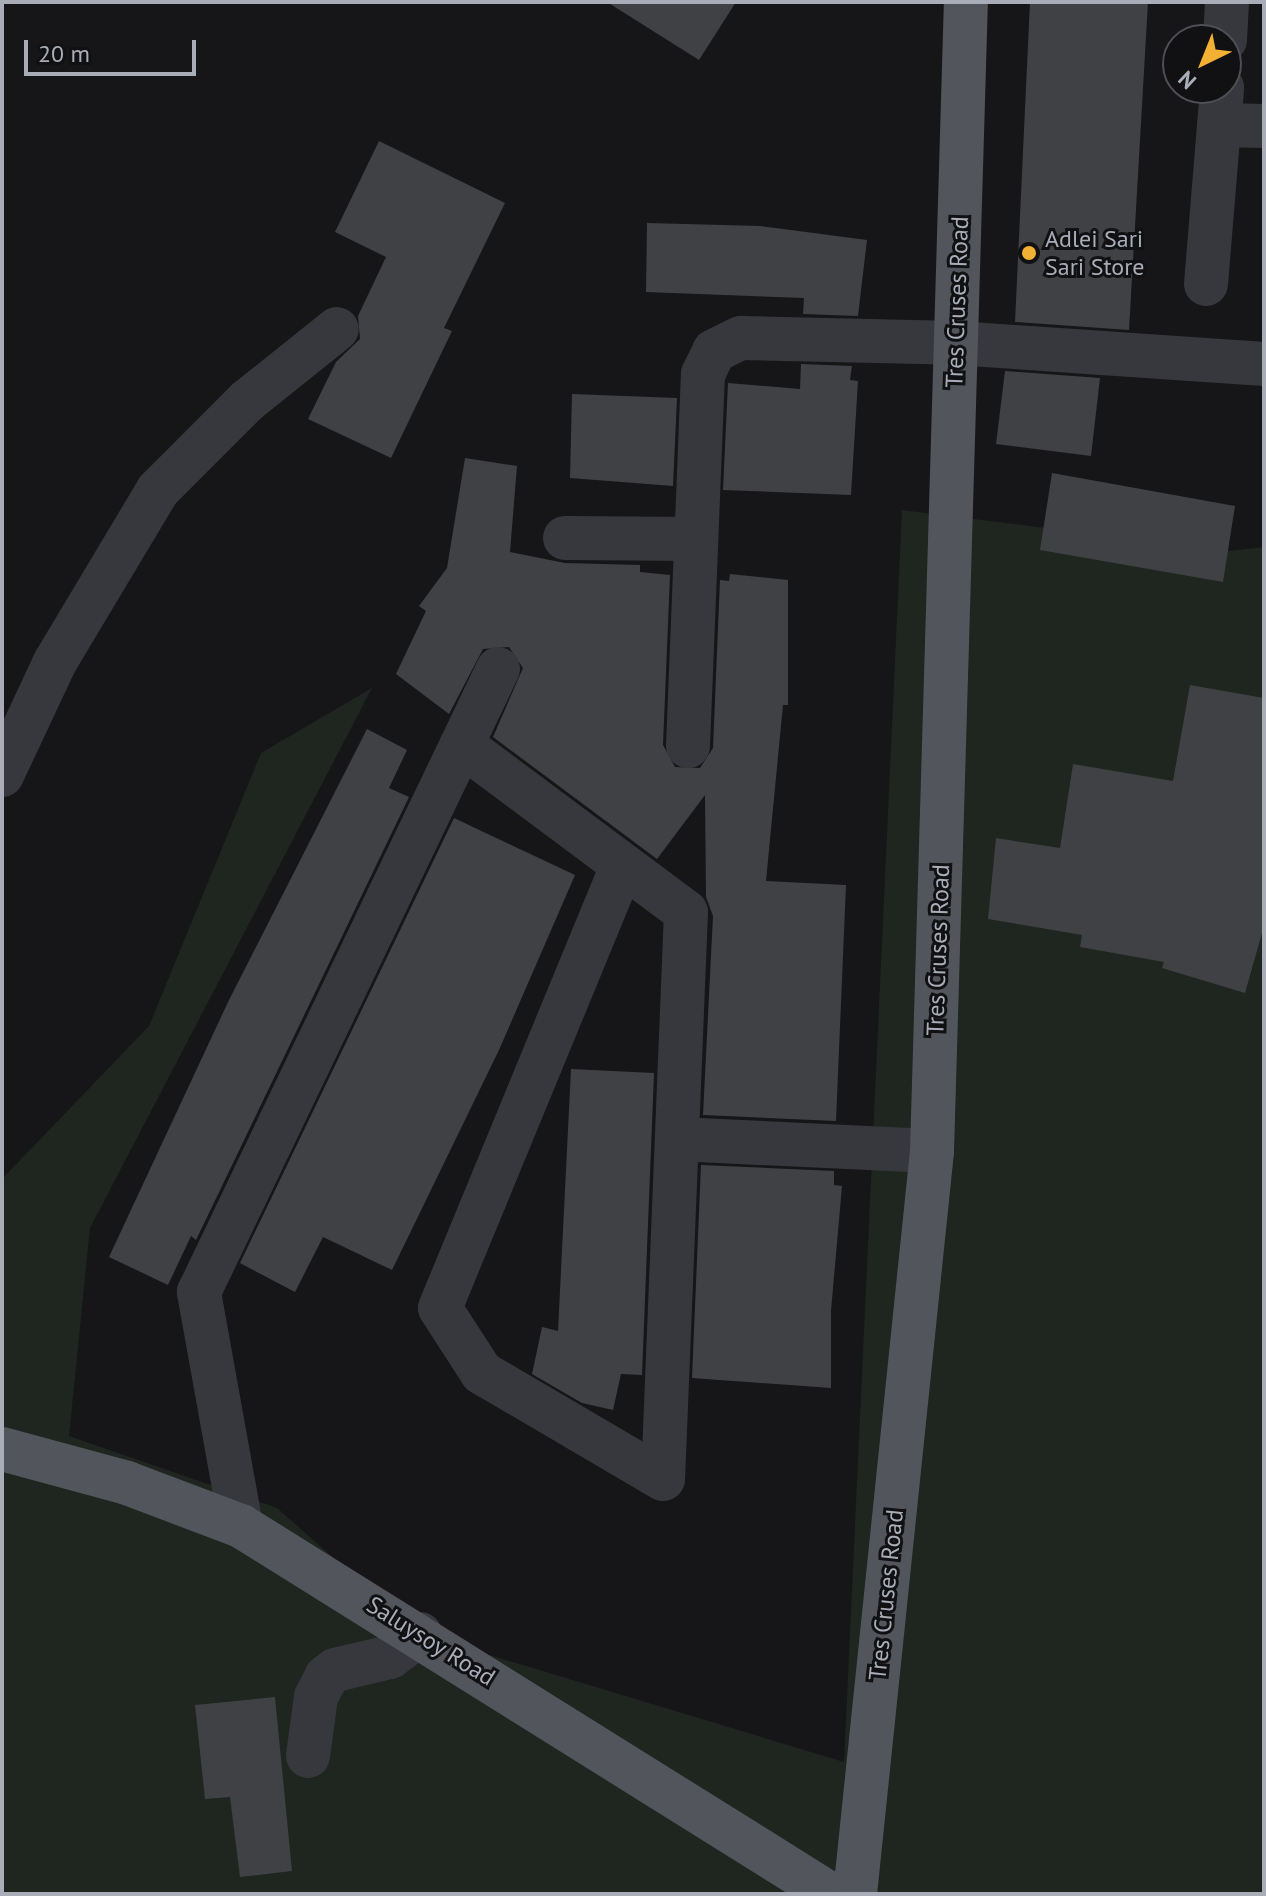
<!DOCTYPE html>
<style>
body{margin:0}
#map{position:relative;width:1266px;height:1896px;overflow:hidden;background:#161618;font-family:"PT Sans",sans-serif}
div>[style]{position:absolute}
.green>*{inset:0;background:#1e261f}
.building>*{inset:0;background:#404145}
.minor>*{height:44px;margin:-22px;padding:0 22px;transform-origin:22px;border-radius:22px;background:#37383d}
.major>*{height:44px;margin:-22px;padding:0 22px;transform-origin:22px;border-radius:22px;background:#53555c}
.dots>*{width:22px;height:22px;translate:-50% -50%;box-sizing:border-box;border:4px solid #111113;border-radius:50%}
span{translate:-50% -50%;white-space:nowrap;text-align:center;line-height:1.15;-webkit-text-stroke:6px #111113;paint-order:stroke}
.poi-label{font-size:24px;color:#a8adb8}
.left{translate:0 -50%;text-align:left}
.street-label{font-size:24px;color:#a8adb8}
.frame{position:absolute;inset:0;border:4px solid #a8adb8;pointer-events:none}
.north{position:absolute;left:1162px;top:24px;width:80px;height:80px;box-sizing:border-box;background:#111113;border:2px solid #4d4f55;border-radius:50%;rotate:223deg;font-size:22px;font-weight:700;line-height:32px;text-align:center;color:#a8adb8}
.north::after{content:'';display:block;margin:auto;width:28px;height:36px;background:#f2b134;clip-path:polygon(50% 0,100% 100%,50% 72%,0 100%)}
.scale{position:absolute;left:24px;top:40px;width:172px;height:36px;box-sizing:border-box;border:4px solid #a8adb8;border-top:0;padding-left:10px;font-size:24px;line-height:28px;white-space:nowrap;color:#a8adb8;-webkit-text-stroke:6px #111113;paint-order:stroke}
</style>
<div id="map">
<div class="green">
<i style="clip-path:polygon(902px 510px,1229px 551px,1264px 547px,1264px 1894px,2px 1894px,2px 1179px,149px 1026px,261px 753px,372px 688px,90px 1228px,69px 1436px,277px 1508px,420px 1634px,844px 1762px)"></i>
</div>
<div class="building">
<i style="clip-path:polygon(607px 2px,736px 2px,699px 60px)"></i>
<i style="clip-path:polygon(1030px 2px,1148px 2px,1129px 330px,1015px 322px)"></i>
<i style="clip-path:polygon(379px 141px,505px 203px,444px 328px,452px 331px,391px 458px,308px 419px,336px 362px,360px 339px,358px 316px,386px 257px,335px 232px)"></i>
<i style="clip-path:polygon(647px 223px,760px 226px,867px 240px,858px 316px,803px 314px,804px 298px,646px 292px)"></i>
<i style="clip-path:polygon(801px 364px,852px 366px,850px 380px,858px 381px,851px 495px,723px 490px,728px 383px,800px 389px)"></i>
<i style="clip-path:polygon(1005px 371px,1100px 378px,1091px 456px,996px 444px)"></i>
<i style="clip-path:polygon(572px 394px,677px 398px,673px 486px,570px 478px)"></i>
<i style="clip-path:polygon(465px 458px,517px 466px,510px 552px,565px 563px,640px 565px,640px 572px,670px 575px,663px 745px,675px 767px,700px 768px,713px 748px,720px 580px,729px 581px,730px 574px,788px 580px,788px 705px,783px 705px,766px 881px,846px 885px,836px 1121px,703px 1115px,713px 916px,706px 897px,705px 795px,657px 859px,493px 737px,523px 668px,509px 647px,483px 649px,449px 714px,396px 674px,426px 611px,419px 606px,447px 568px)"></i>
<i style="clip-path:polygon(1052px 473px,1235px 506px,1223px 582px,1040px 550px)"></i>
<i style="clip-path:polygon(1190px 685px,1264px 698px,1264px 926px,1245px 993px,1162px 968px,1164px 962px,1080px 947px,1082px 935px,988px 919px,996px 838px,1060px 848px,1073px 764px,1173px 781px)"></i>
<i style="clip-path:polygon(367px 729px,407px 750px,389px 788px,409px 797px,196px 1240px,191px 1236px,168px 1285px,109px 1257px,229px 1000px)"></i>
<i style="clip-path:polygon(454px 818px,575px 875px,499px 1050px,392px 1270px,323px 1237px,295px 1292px,240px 1263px)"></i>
<i style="clip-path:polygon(571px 1069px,654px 1073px,642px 1375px,621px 1374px,613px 1410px,582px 1403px,532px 1374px,542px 1327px,558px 1331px)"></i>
<i style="clip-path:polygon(701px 1165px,834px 1171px,834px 1185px,842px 1186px,831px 1311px,831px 1388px,692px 1378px)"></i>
<i style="clip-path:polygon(275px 1697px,292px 1871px,240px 1877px,230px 1797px,205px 1799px,195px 1705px)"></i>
</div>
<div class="minor">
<i style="left:1225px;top:40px;width:38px;rotate:-87deg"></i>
<i style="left:1219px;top:125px;width:45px;rotate:1.3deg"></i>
<i style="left:1206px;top:284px;width:197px;rotate:-85.3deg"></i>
<i style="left:565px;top:538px;width:131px;rotate:0.4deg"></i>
<i style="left:462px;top:745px;width:279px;rotate:36.7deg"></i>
<i style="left:686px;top:912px;width:567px;rotate:92.32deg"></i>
<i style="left:663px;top:1479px;width:210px;rotate:-149.6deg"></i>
<i style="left:482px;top:1373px;width:77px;rotate:-122.9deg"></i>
<i style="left:440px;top:1308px;width:479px;rotate:-67.6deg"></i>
<i style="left:688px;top:746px;width:372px;rotate:-87.7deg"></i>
<i style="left:703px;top:374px;width:25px;rotate:-64deg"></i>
<i style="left:714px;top:351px;width:30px;rotate:-26deg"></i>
<i style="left:741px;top:338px;width:215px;rotate:1.3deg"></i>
<i style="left:956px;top:343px;width:309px;rotate:3.9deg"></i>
<i style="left:2px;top:775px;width:125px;rotate:-64.9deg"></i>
<i style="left:55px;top:662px;width:200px;rotate:-59.1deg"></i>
<i style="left:158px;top:490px;width:126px;rotate:-45deg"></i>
<i style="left:247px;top:401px;width:115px;rotate:-38.7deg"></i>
<i style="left:677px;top:1139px;width:255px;rotate:2.7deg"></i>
<i style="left:241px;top:1526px;width:238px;rotate:-100.2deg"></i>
<i style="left:199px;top:1292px;width:691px;rotate:-64.36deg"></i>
<i style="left:308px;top:1756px;width:60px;rotate:-82.3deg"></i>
<i style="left:316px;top:1697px;width:22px;rotate:-63deg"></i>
<i style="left:326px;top:1677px;width:11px;rotate:-38deg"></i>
<i style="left:335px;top:1670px;width:57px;rotate:-13.3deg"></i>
<i style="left:390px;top:1657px;width:38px;rotate:-37deg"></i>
</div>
<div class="major">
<i style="left:2px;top:1449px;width:130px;rotate:15.2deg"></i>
<i style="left:127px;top:1483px;width:122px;rotate:20.7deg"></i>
<i style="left:241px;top:1526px;width:695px;rotate:32deg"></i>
<i style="left:855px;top:1894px;width:747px;rotate:-84.08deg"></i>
<i style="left:932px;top:1151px;width:1150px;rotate:-88.31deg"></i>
</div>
<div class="dots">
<i style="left:1029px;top:253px;background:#f2b134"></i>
</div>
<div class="poi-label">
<span class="left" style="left:1045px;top:253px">Adlei Sari<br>Sari Store</span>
</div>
<div class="street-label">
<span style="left:957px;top:302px;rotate:-88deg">Tres Cruses Road</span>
<span style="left:938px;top:950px;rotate:-88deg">Tres Cruses Road</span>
<span style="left:886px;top:1595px;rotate:-84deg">Tres Cruses Road</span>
<span style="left:431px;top:1641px;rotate:32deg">Saluysoy Road</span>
</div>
<div class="frame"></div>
<div class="north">N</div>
<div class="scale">20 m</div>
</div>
